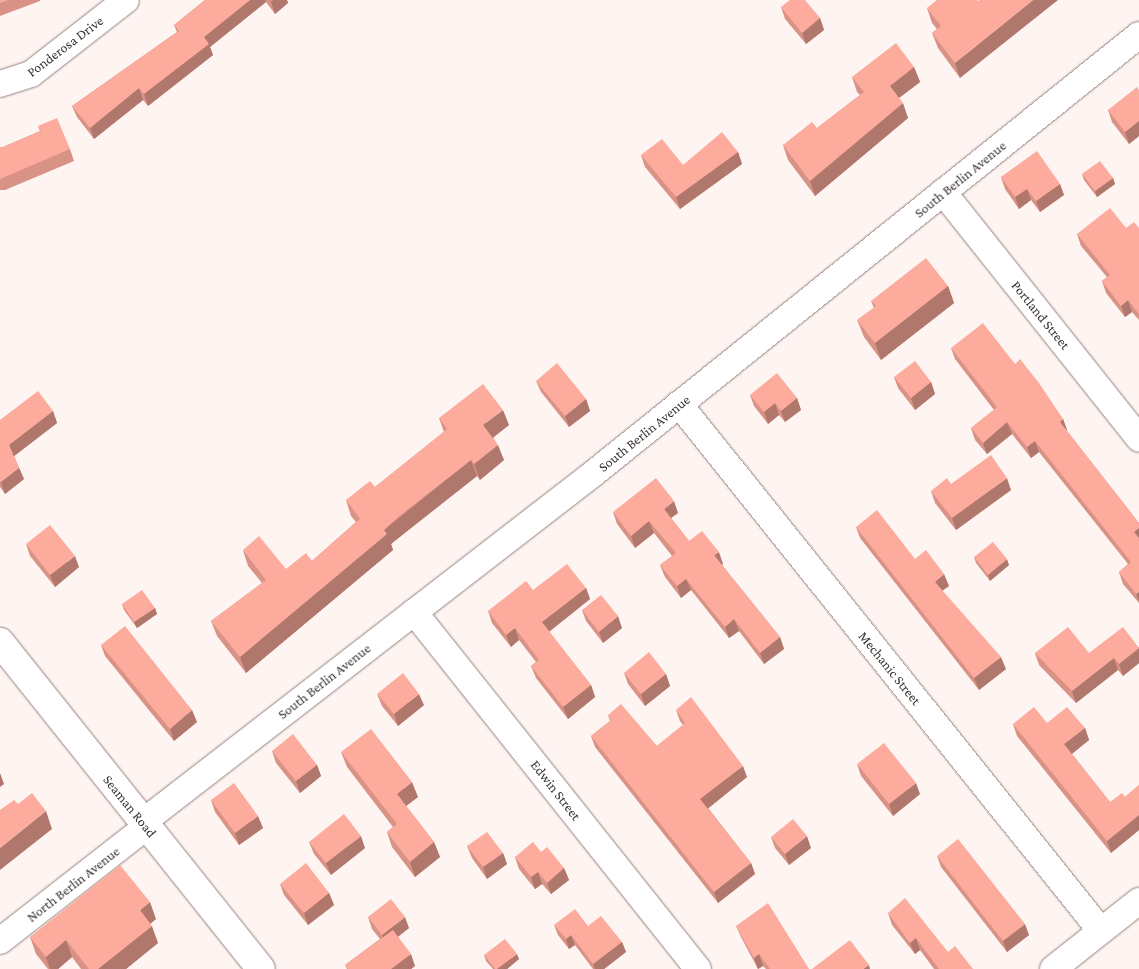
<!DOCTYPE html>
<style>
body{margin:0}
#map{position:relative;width:1139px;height:969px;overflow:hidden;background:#fef5f3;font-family:"Crimson Pro",serif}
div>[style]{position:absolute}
.roads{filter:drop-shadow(0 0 1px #95827e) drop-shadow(0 0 1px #95827e)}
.minor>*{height:26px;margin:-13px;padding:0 13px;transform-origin:13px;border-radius:13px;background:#fff}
.tertiary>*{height:28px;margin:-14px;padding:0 14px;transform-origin:14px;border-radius:14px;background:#fff}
.wall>*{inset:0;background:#d99386}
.shaded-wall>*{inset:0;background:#b0786d}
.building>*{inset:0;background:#fcab9c}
span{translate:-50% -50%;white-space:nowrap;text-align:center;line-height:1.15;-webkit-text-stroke:4px #fff;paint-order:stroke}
.street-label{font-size:14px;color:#3a3230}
</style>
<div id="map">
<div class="roads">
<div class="minor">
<i style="left:0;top:84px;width:33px;rotate:-18deg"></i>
<i style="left:31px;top:74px;width:120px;rotate:-37.9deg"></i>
<i style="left:943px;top:192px;width:315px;rotate:51.5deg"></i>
<i style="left:679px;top:404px;width:675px;rotate:51.31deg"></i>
<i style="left:414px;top:612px;width:456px;rotate:51.5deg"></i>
<i style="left:143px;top:822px;width:570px;rotate:-37.73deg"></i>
<i style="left:594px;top:473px;width:699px;rotate:-38.79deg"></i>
<i style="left:0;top:941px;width:187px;rotate:-38deg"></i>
<i style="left:1053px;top:969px;width:110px;rotate:-38.3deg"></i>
</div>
<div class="tertiary">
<i style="left:0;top:642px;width:418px;rotate:51.4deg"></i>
</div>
</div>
<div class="wall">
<i style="clip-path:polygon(0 0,40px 0,40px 1px,0 16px)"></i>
<i style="clip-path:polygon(205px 0,287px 0,288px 3px,275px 14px,266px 2px,210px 47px,213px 55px,148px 106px,143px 100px,94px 139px,77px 117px,72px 106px,177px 32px,174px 25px)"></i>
<i style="clip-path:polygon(978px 1px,960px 78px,938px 48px,932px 33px,937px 29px,932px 23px,927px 8px)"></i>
<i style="clip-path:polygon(781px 7px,820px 18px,824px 30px,806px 44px,785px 19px)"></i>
<i style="clip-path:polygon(914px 67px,920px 82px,899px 98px,908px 118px,815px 196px,788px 160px,783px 145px,817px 128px,860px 95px,857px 92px,852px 77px)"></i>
<i style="clip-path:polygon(1139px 90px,1139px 136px,1129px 144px,1112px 122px,1108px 110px)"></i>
<i style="clip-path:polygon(38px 126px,70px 149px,74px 161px,5px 190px,0 190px,0 147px,3px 147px,40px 131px)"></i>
<i style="clip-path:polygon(738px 152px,742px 164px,680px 209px,645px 167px,641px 155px,683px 165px)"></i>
<i style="clip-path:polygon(1082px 174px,1113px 178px,1115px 184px,1097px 197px,1084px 180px)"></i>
<i style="clip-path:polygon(1001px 177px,1060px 184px,1064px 195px,1040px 212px,1031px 200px,1019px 209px,1005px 189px)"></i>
<i style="clip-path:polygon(1126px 228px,1139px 228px,1139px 320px,1132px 312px,1125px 317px,1106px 293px,1102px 281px,1107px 277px,1081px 246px,1077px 234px)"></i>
<i style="clip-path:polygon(948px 286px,954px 303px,881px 360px,864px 337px,857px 320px,874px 308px,871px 301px)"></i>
<i style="clip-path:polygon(951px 348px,1015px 364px,1063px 419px,1067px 430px,1067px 431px,1139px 523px,1139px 603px,1123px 584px,1119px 572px,1128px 564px,1039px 452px,1031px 458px,1012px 434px,987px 454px,975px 440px,971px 428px,994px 410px,955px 359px)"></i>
<i style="clip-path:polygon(894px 377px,931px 382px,935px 394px,915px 410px,898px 388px)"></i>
<i style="clip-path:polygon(536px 381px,586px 399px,590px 411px,569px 427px,541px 392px)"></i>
<i style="clip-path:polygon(750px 395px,797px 398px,801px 410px,785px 422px,779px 415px,768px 424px,754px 406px)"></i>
<i style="clip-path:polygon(53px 411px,57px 423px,14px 456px,24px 479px,5px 494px,0 487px,0 420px)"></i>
<i style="clip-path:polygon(439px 418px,509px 425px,493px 437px,504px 460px,480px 480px,477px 476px,404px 533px,391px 544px,393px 550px,246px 673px,217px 636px,211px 621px,262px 583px,248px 566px,243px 550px,286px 569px,312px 561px,356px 522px,351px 516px,346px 500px,375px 487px,444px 432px)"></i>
<i style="clip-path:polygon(951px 484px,1011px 490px,956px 530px,935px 503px,931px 491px)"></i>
<i style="clip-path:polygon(613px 512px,678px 513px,671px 518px,689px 541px,723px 564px,722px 565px,780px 637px,784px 649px,764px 664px,739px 631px,729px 638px,691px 590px,681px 598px,665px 577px,660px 565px,672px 556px,654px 533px,635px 548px,617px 524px)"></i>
<i style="clip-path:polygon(856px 527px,915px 559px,949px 586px,942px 591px,1006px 669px,979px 690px,860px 538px)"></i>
<i style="clip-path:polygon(26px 544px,79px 567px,55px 587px,30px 556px)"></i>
<i style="clip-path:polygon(974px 557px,1009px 565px,990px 581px,976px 563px)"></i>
<i style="clip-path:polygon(586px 588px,590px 599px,549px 632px,591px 685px,595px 697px,568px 719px,536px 678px,531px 666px,536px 662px,519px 640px,511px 647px,492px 623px,488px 611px,533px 590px)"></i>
<i style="clip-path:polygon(122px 604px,155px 608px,157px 614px,137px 628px,124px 610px)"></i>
<i style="clip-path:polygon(582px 610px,622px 628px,603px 643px,586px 621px)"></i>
<i style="clip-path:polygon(101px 645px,197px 722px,174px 741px,105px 656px)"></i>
<i style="clip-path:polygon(1139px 647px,1139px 663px,1123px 676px,1118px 670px,1076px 703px,1039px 665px,1035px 653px,1089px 653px)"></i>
<i style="clip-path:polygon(624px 673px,666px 674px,670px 686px,645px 706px,628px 684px)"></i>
<i style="clip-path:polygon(377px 694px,424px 705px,398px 726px,382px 706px)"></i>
<i style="clip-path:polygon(676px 710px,747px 777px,708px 808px,751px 863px,755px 874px,718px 903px,595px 747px,591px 736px,610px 721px,608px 715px,657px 746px,683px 725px,680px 721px)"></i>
<i style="clip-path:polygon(1047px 723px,1085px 728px,1089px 740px,1072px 754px,1110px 802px,1125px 797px,1139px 785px,1139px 830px,1111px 853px,1017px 736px,1013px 724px)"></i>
<i style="clip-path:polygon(272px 751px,317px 765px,321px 776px,300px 793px,276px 763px)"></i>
<i style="clip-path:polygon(341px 752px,418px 797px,406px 806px,434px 842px,440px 857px,415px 877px,392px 847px,387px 832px,393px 827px,347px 767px)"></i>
<i style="clip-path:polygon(857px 764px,920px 794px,893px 816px,861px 776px)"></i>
<i style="clip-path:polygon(211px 800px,263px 828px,239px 845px,215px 812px)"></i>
<i style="clip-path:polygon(771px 837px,811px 848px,789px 865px,775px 848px)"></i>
<i style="clip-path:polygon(309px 842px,365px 848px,331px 875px,314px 854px)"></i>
<i style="clip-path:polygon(467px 846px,503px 853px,507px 864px,487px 879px,472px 858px)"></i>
<i style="clip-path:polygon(541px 852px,564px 868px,569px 880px,551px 894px,542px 884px,535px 889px,519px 869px,515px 857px)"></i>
<i style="clip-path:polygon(937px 856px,1029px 935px,1007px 952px,941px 867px)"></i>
<i style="clip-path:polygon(280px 884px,329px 893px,334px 905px,308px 925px,284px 895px)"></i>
<i style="clip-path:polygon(888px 913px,948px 952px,973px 969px,934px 969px,920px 950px,915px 954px,892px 925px)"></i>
<i style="clip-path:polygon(368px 917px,409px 928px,398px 937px,415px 966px,411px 969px,347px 969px,345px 965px,380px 939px,372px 929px)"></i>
<i style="clip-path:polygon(156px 919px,150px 924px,158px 943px,126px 969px,81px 969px,72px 957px,58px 969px,48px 969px,36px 954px,30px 937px)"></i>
<i style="clip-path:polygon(554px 925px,588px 926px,622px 942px,626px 952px,604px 969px,593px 969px,575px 945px,569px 949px,558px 935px)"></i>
<i style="clip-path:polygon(736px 926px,809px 969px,766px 969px,763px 966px,758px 969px,741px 937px)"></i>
<i style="clip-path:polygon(484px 955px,519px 959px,507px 969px,493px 969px,486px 961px)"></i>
</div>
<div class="shaded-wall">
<i style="clip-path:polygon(250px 0,265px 0,266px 2px,210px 47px,213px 55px,148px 106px,144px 94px,204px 37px)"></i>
<i style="clip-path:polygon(273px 0,287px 0,288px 3px,275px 14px,271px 2px)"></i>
<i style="clip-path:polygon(1033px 0,1058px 0,960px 78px,955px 63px)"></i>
<i style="clip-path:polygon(820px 18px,824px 30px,806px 44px,802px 33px)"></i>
<i style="clip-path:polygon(914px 67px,920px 82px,895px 101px,890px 86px)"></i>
<i style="clip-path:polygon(139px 88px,143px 100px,94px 139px,90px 128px)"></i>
<i style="clip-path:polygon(903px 103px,908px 118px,815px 196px,810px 181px)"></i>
<i style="clip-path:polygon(1139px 121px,1139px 136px,1129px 144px,1125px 132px)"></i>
<i style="clip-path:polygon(738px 152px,742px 164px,680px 209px,676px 197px)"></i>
<i style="clip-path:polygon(1113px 178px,1115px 184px,1097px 197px,1095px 191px)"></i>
<i style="clip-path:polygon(1060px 184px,1064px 195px,1040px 212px,1036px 201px)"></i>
<i style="clip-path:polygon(1027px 189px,1031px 200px,1019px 209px,1015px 197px)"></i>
<i style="clip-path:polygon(948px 286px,954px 303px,881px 360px,875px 343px)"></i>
<i style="clip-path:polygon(1128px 300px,1132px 312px,1125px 317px,1121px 306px)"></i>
<i style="clip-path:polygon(931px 382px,935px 394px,915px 410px,911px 398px)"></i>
<i style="clip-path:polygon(797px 398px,801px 410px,785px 422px,781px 411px)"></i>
<i style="clip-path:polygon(586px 399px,590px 411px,569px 427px,565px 416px)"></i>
<i style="clip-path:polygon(775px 403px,779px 415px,768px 424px,764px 412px)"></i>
<i style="clip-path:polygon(503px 410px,509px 425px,489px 441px,483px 425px)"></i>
<i style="clip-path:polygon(53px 411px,57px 423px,13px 457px,9px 445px)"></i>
<i style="clip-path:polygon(1063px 419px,1067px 430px,1064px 433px,1060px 422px)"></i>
<i style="clip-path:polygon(1007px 422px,1012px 434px,987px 454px,983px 443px)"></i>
<i style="clip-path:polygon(1035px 441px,1039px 452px,1031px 458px,1027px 447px)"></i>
<i style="clip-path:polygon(498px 445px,504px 460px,480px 480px,474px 464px)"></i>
<i style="clip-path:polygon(471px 460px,477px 476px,391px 544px,393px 550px,246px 673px,240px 657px,384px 530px)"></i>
<i style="clip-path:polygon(19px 468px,24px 479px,5px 494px,1px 482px)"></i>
<i style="clip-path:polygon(1007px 478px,1011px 490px,956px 530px,952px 518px)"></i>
<i style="clip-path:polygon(674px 501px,678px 513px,668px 520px,664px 509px)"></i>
<i style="clip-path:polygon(649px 521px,654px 533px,635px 548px,631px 536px)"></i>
<i style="clip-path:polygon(1139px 528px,1139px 542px,1134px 532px)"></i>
<i style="clip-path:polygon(719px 552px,723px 564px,719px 567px,714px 555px)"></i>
<i style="clip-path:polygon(75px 556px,79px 567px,55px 587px,50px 575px)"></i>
<i style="clip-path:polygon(1007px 559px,1009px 565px,990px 581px,988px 575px)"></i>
<i style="clip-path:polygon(944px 574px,949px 586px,939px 593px,935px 582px)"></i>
<i style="clip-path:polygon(686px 579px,691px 590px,681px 598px,677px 586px)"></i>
<i style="clip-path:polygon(586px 588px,590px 599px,546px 634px,542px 622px)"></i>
<i style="clip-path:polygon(1139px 592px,1139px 601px,1136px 594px)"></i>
<i style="clip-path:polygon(155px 608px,157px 614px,137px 628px,134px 622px)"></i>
<i style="clip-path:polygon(618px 616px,622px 628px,603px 643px,599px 632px)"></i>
<i style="clip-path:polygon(734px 619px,739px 631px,729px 638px,725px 627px)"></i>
<i style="clip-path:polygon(515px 628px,519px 640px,511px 647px,506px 635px)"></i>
<i style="clip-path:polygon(780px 637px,784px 649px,764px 664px,760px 653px)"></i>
<i style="clip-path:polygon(1139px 648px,1139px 663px,1123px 676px,1119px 664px)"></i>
<i style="clip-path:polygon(1001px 657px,1006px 669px,979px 690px,974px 678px)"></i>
<i style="clip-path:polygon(1114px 658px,1118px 670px,1076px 703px,1072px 691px)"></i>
<i style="clip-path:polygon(666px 674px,670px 686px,645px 706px,641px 694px)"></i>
<i style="clip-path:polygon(591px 685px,595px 697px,568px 719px,563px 707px)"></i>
<i style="clip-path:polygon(419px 694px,424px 705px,398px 726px,394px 714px)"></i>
<i style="clip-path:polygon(192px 710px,197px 722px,174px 741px,170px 729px)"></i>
<i style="clip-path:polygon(1085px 728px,1089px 740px,1069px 756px,1064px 744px)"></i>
<i style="clip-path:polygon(317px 765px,321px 776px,300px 793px,296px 781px)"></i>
<i style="clip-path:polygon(743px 766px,747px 777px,705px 811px,700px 799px)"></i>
<i style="clip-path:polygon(0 773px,4px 784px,0 787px)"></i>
<i style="clip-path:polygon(412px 782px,418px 797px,402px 809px,397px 794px)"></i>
<i style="clip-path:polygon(916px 783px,920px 794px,893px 816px,889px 804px)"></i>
<i style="clip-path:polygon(46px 811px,52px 829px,0 870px,0 848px)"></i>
<i style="clip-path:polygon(1139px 815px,1139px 830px,1111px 853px,1107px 841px)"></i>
<i style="clip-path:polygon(258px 816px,263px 828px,239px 845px,235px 833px)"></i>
<i style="clip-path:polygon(361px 836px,365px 848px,331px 875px,326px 863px)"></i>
<i style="clip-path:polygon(807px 836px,811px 848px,789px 865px,785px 854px)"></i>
<i style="clip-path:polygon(434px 842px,440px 857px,415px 877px,410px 862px)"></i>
<i style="clip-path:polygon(503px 853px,507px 864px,487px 879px,483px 867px)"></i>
<i style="clip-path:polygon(751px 863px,755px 874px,718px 903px,714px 892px)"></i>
<i style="clip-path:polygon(564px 868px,569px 880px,551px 894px,547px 883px)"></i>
<i style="clip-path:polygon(538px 872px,542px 884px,535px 889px,531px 877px)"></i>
<i style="clip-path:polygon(329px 893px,334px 905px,308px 925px,304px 913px)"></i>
<i style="clip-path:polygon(150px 902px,156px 919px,146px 927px,140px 910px)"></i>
<i style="clip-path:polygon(405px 917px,409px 928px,386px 946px,382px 935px)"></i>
<i style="clip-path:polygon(1025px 924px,1029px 935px,1007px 952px,1003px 941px)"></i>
<i style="clip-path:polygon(152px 926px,158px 943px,126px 969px,98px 969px)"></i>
<i style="clip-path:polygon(571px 935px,575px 945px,569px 949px,566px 939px)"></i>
<i style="clip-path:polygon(916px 938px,920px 950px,915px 954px,910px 943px)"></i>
<i style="clip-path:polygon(66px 940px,72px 957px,58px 969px,50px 969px,46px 957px)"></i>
<i style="clip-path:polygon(622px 942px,626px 952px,604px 969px,595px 969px,593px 964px)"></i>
<i style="clip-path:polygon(411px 954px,415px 966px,411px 969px,391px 969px)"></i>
<i style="clip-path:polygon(517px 954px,519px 959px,507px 969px,497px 969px)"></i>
<i style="clip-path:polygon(759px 954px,763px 966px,758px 969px,754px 958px)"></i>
<i style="clip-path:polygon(869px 965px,870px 969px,863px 969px)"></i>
</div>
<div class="building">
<i style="clip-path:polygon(0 0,8px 0,0 3px)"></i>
<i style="clip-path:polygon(205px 0,250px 0,204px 37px,209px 44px,144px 94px,139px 88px,90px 128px,72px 106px,179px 31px,174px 25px)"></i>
<i style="clip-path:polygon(790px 0,805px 0,820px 18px,802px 33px,781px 7px)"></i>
<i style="clip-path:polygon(937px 0,977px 0,978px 1px,980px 0,1033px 0,955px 63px,932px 33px,941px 26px,927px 8px)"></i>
<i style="clip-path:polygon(896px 43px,914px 67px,890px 86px,903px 103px,810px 181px,783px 145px,812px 122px,817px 128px,864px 92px,852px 77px)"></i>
<i style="clip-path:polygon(1137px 87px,1139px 90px,1139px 121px,1125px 132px,1108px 110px)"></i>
<i style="clip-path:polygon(57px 118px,70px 149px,0 179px,0 147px,3px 147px,41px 131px,38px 126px)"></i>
<i style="clip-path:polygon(722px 132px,738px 152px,676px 197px,641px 155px,662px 139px,683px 165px)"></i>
<i style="clip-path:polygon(1037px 151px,1060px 184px,1036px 201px,1027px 189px,1015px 197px,1001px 177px)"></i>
<i style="clip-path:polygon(1100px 161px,1113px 178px,1095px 191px,1082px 174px)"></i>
<i style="clip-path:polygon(1110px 208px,1126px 228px,1134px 222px,1139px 228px,1139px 314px,1128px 300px,1121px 306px,1102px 281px,1110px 275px,1077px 234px)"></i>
<i style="clip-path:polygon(926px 258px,948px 286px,875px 343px,857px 320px,876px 306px,871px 301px)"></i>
<i style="clip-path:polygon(983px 323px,1015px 364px,1020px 359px,1039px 383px,1063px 419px,1060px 422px,1139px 523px,1139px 528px,1134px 532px,1139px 538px,1139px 592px,1136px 594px,1119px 572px,1131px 562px,1035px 441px,1027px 447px,1007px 422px,983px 443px,971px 428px,997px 407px,951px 348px)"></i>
<i style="clip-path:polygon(915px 361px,931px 382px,911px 398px,894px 377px)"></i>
<i style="clip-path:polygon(557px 363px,586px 399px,565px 416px,536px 381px)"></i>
<i style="clip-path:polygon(777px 373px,797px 398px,781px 411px,775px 403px,764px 412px,750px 395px)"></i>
<i style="clip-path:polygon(483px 384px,503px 410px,483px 425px,498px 445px,474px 464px,471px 460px,398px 517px,384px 530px,387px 534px,240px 657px,211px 621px,266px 580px,243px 550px,259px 536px,286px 569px,306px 553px,312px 561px,360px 519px,346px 500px,370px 481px,375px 487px,447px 429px,439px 418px)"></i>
<i style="clip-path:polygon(38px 391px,53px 411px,9px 445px,19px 468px,1px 482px,0 481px,0 420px)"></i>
<i style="clip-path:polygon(991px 455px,1007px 478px,952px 518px,931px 491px,947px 478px,951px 484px)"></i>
<i style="clip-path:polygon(656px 478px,674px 501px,664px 509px,689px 541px,702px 531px,719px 552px,714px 555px,780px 637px,760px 653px,734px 619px,725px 627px,686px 579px,677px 586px,660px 565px,676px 553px,649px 521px,631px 536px,613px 512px)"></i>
<i style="clip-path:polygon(877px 510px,915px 559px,926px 550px,944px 574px,935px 582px,1001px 657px,974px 678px,856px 527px)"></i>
<i style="clip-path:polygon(50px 525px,75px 556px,50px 575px,26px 544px)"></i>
<i style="clip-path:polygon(993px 542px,1007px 559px,988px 575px,974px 557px)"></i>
<i style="clip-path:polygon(567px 564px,586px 588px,542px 622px,591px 685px,563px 707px,531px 666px,539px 660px,515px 628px,506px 635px,488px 611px,526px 581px,533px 590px)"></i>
<i style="clip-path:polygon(142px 590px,155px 608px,134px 622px,122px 604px)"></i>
<i style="clip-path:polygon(601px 595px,618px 616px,599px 632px,582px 610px)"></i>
<i style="clip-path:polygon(125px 626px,192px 710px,170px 729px,101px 645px)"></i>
<i style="clip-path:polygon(1068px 627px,1089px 653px,1123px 627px,1139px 648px,1119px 664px,1114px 658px,1072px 691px,1035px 653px)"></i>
<i style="clip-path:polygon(649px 652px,666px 674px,641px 694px,624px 673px)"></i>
<i style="clip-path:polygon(403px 673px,419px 694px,394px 714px,377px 694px)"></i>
<i style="clip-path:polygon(691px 697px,743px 766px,700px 799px,751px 863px,714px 892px,591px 736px,611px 720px,608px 715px,621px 704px,657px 746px,685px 723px,676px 710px)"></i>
<i style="clip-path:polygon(1034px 707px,1047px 723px,1067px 707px,1085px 728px,1064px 744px,1110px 802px,1122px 793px,1125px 797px,1139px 785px,1139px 815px,1107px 841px,1013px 724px)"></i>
<i style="clip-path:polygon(371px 729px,412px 782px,397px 794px,434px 842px,410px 862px,387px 832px,397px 824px,341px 752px)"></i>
<i style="clip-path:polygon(293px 734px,317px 765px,296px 781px,272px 751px)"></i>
<i style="clip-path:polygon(884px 743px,916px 783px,889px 804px,857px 764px)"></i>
<i style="clip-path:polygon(234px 783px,258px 816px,235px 833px,211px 800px)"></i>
<i style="clip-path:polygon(32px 793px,46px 811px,0 848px,0 810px,14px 800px,18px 804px)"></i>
<i style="clip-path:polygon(344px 814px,361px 836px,326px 863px,309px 842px)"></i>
<i style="clip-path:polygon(793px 819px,807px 836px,785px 854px,771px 837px)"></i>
<i style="clip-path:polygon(487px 832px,503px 853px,483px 867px,467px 846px)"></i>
<i style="clip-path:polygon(958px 839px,1025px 924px,1003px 941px,937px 856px)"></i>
<i style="clip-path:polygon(533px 842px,541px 852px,547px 847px,564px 868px,547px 883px,538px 872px,531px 877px,515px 857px)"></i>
<i style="clip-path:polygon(306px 863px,329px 893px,304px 913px,280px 884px)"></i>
<i style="clip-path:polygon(120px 865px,150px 902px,140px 910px,152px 926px,98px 969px,89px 969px,66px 940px,46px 957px,30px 937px)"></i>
<i style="clip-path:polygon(905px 898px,948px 952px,955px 946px,973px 969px,939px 969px,916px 938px,910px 943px,888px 913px)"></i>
<i style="clip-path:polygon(391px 899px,405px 917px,382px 935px,368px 917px)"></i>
<i style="clip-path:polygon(768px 903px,809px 969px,770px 969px,759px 954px,754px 958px,736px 926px)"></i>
<i style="clip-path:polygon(575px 909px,588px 926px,601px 916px,622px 942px,593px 964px,571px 935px,566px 939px,554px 925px)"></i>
<i style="clip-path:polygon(393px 930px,411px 954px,391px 969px,348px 969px,345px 965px)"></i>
<i style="clip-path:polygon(505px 939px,517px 954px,497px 969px,495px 969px,484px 955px)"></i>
<i style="clip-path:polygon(850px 940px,869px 965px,863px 969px,812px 969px)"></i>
</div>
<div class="street-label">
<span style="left:65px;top:46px;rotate:-37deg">Ponderosa Drive</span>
<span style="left:960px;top:179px;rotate:-39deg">South Berlin Avenue</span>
<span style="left:1041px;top:315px;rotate:51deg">Portland Street</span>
<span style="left:644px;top:433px;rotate:-39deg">South Berlin Avenue</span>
<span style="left:890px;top:668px;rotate:51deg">Mechanic Street</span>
<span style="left:324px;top:681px;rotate:-38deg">South Berlin Avenue</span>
<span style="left:556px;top:790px;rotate:52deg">Edwin Street</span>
<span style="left:130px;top:806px;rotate:51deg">Seaman Road</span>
<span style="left:73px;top:884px;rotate:-38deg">North Berlin Avenue</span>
</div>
</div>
